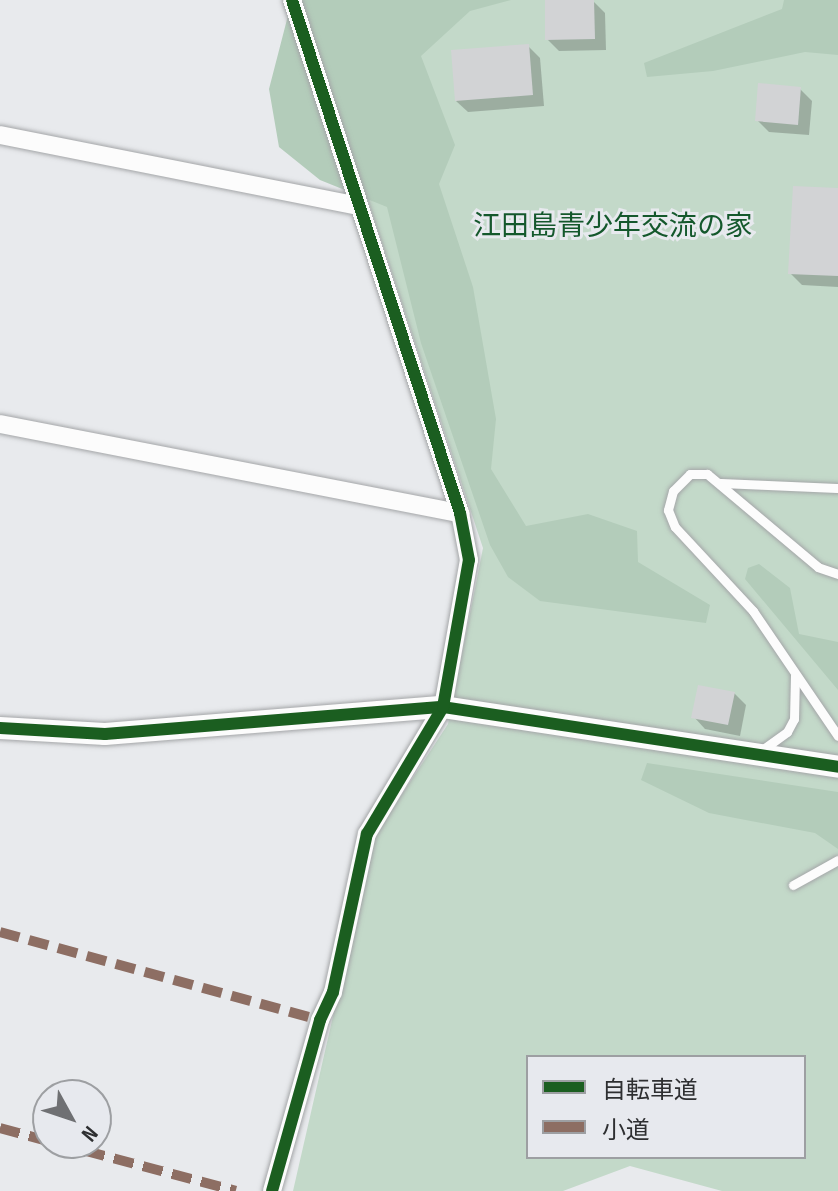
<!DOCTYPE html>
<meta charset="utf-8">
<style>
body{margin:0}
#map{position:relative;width:838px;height:1191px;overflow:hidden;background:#e8eaed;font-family:"Sofia Sans Condensed","Noto Sans JP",sans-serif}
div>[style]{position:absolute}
.green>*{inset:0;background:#c3d9c9}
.forest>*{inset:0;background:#b3ccba}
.shadow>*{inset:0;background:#0003}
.building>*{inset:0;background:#d2d3d5}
.roads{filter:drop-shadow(0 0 2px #a4a6a8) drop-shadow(0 0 2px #a4a6a8)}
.service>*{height:9px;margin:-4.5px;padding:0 4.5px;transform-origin:4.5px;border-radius:4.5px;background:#fcfcfc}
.minor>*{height:18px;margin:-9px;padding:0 9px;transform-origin:9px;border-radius:9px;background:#fcfcfc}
.tertiary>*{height:22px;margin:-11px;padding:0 11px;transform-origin:11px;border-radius:11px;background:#fcfcfc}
.quiet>*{height:10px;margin-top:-5px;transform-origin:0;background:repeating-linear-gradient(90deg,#8d6e63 0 20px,transparent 0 30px)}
.cycleway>*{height:12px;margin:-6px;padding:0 6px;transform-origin:6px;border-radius:6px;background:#1b5e20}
span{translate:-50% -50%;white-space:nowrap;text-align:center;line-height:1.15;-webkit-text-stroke:6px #e7e9ee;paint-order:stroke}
.park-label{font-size:28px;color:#14582c}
.legend{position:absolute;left:526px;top:1055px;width:280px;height:104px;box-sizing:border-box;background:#e7e9ee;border:2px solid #9d9fa2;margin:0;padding:10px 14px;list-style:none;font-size:24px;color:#2e2f31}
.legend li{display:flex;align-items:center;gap:16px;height:40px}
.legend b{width:40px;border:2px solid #9d9fa2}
.north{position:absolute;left:32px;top:1079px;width:80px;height:80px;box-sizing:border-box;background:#e7e9ee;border:2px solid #9d9fa2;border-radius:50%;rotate:130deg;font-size:22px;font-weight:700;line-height:32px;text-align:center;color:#2e2f31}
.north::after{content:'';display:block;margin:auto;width:28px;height:36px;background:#6f7073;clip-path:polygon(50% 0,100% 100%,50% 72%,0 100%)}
</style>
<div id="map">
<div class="green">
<i style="clip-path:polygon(evenodd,316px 0,838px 0,838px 1191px,722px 1191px,630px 1166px,563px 1191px,293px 1191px,374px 837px,448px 724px,483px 548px,303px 4px,316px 0,528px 1057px,804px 1057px,804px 1157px,528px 1157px,528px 1057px)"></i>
</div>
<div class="forest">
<i style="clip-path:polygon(292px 0,511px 0,470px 11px,421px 56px,455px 145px,439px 184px,473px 287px,496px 419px,491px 469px,526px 526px,588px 514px,637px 531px,638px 562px,710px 605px,706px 623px,540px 601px,508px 577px,490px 545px,421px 343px,387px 207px,320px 180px,279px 147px,269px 89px)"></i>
<i style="clip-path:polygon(784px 0,838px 0,838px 55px,805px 52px,713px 71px,647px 77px,644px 63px,782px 9px)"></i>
<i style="clip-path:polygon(759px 564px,790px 588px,799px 634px,838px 642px,838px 690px,745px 579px,748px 568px)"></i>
<i style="clip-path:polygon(647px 763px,838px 792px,838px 849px,815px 833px,709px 813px,641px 780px)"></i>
</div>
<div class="shadow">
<i style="clip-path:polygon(594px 2px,605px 13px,606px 50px,559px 51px,547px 39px)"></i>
<i style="clip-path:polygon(528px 46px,540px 58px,544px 106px,468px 112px,456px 101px)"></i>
<i style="clip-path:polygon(800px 89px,812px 101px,809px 135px,769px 132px,757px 120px)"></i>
<i style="clip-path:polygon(838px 190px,838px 287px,802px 285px,790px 273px)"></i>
<i style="clip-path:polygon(734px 693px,746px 705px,740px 736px,705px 729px,694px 717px)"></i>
</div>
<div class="building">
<i style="clip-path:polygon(545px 0,594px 0,595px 39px,545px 40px)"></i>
<i style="clip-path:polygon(529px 44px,533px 95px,455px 101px,451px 50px)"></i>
<i style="clip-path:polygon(758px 83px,801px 87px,798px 125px,755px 121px)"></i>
<i style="clip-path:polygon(793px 186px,838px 188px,838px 276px,788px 274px)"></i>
<i style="clip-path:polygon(698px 685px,735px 692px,728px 725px,691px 718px)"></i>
</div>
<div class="roads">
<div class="service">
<i style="left:720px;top:483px;width:118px;rotate:2.4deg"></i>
<i style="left:838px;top:574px;width:21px;rotate:-161deg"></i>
<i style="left:818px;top:567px;width:145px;rotate:-140deg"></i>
<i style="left:707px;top:474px;width:17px;rotate:180deg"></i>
<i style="left:690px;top:474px;width:24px;rotate:135deg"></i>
<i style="left:673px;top:491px;width:20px;rotate:105deg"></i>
<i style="left:668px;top:510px;width:18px;rotate:68deg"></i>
<i style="left:675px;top:527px;width:115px;rotate:47.1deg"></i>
<i style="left:753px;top:611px;width:151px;rotate:55.8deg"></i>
<i style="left:762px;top:750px;width:31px;rotate:-36deg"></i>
<i style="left:787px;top:732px;width:15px;rotate:-62deg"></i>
<i style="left:794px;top:719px;width:44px;rotate:-88.7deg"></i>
<i style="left:793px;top:885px;width:51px;rotate:-29.1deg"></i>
</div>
<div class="minor">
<i style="left:0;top:135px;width:365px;rotate:11.2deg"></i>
<i style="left:0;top:424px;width:469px;rotate:11deg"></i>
<i style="left:272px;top:1191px;width:178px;rotate:-74.3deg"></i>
<i style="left:320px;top:1020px;width:31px;rotate:-65deg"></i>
<i style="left:333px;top:992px;width:162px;rotate:-77.9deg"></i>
<i style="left:367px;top:834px;width:148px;rotate:-59.1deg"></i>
<i style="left:443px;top:707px;width:149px;rotate:-80deg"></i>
<i style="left:469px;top:560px;width:48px;rotate:-100.8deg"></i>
<i style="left:460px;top:513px;width:540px;rotate:-108.13deg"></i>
</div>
<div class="tertiary">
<i style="left:0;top:728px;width:105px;rotate:3.3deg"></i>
<i style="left:105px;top:734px;width:339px;rotate:-4.6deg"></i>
<i style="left:443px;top:707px;width:400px;rotate:8.6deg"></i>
</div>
</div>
<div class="quiet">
<i style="left:0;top:932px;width:332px;rotate:15.4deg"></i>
<i style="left:0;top:1128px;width:50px;rotate:15.2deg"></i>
<i style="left:56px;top:1143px;width:186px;rotate:14.9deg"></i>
</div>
<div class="cycleway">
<i style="left:0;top:728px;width:105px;rotate:3.3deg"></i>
<i style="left:105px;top:734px;width:339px;rotate:-4.6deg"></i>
<i style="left:443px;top:707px;width:400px;rotate:8.6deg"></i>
<i style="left:272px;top:1191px;width:178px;rotate:-74.3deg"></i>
<i style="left:320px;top:1020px;width:31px;rotate:-65deg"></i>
<i style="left:333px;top:992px;width:162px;rotate:-77.9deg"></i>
<i style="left:367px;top:834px;width:148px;rotate:-59.1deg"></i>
<i style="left:443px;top:707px;width:149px;rotate:-80deg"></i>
<i style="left:469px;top:560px;width:48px;rotate:-100.8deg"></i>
<i style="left:460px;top:513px;width:540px;rotate:-108.13deg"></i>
</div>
<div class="park-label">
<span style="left:613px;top:227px">江田島青少年交流の家</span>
</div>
<ul class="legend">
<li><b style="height:10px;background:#1b5e20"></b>自転車道</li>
<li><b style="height:10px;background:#8d6e63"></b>小道</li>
</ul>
<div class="north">N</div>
</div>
